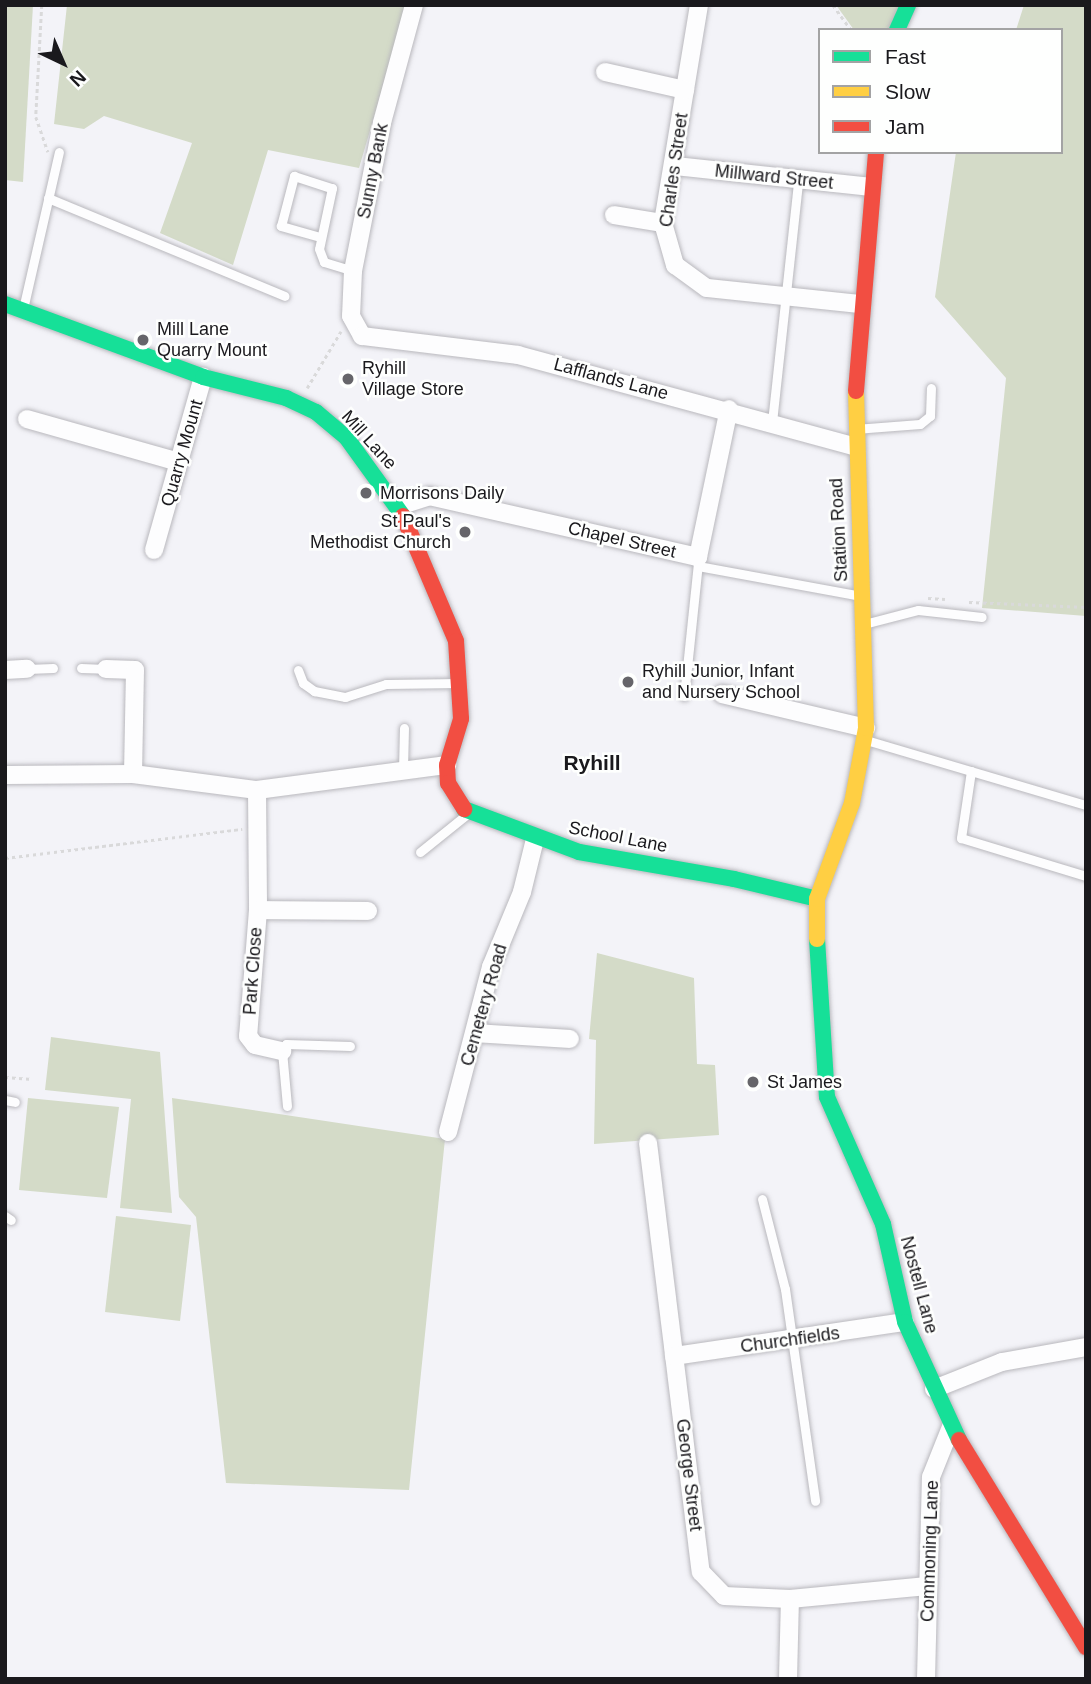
<!DOCTYPE html>
<style>
body{margin:0}
#map{position:relative;width:1091px;height:1684px;overflow:hidden;background:#f3f3f8;font-family:Helvetica,sans-serif}
div>[style]{position:absolute}
.green>*{inset:0;background:#d4dbc8}
.path>*{height:2.5px;margin-top:-1.25px;transform-origin:0;background:repeating-linear-gradient(90deg,#d9d9da 0 3.5px,transparent 0 7px)}
.roads{filter:drop-shadow(0 0 2px #b9b8bd) drop-shadow(0 0 2px #b9b8bd)}
.lane>*{height:9px;margin:-4.5px;padding:0 4.5px;transform-origin:4.5px;border-radius:4.5px;background:#fdfdfe}
.street>*{height:18px;margin:-9px;padding:0 9px;transform-origin:9px;border-radius:9px;background:#fdfdfe}
.fast>*{height:16px;margin:-8px;padding:0 8px;transform-origin:8px;border-radius:8px;background:#16e098}
.slow>*{height:16px;margin:-8px;padding:0 8px;transform-origin:8px;border-radius:8px;background:#ffcf43}
.jam>*{height:16px;margin:-8px;padding:0 8px;transform-origin:8px;border-radius:8px;background:#f24e42}
.dots>*{width:19px;height:19px;translate:-50% -50%;box-sizing:border-box;border:4px solid #fefffe;border-radius:50%}
span{translate:-50% -50%;white-space:nowrap;text-align:center;line-height:1.15;-webkit-text-stroke:5px #fefffe;paint-order:stroke}
.street-label{font-size:18px;color:#1a191d}
.poi-label{font-size:18px;color:#1a191d}
.left{translate:0 -50%;text-align:left}
.right{translate:-100% -50%;text-align:right}
.quarter-label{font-size:21px;color:#1a191d;font-weight:700}
.frame{position:absolute;inset:0;border:7px solid #1a191d;pointer-events:none}
.legend{position:absolute;left:818px;top:28px;width:245px;height:126px;box-sizing:border-box;background:#fefffe;border:2px solid #a3a3a4;margin:0;padding:9px 12px;list-style:none;font-size:21px;color:#1a191d}
.legend li{display:flex;align-items:center;gap:14px;height:35px}
.legend b{width:35px;border:2px solid #a3a3a4}
.north{position:absolute;left:28px;top:28px;width:70px;height:70px;-webkit-text-stroke:5px #fefffe;paint-order:stroke;rotate:136deg;font-size:19px;font-weight:700;line-height:28px;text-align:center;color:#1a191d}
.north::after{content:'';display:block;margin:auto;width:24px;height:32px;background:#1a191d;clip-path:polygon(50% 0,100% 100%,50% 72%,0 100%)}
</style>
<div id="map">
<div class="green">
<i style="clip-path:polygon(5px 5px,33px 5px,23px 182px,5px 180px)"></i>
<i style="clip-path:polygon(67px 5px,407px 5px,359px 168px,268px 150px,233px 265px,160px 233px,192px 143px,104px 116px,84px 129px,54px 124px)"></i>
<i style="clip-path:polygon(836px 5px,905px 5px,894px 30px,854px 30px)"></i>
<i style="clip-path:polygon(1024px 5px,1086px 5px,1086px 616px,982px 608px,1006px 378px,935px 297px,956px 152px,1061px 152px,1061px 30px,1016px 30px)"></i>
<i style="clip-path:polygon(597px 953px,694px 978px,697px 1064px,715px 1065px,719px 1135px,594px 1144px,596px 1040px,589px 1039px)"></i>
<i style="clip-path:polygon(51px 1037px,160px 1052px,172px 1213px,120px 1208px,131px 1099px,45px 1090px)"></i>
<i style="clip-path:polygon(28px 1098px,119px 1107px,107px 1198px,19px 1190px)"></i>
<i style="clip-path:polygon(172px 1098px,445px 1139px,409px 1490px,226px 1483px,196px 1217px,179px 1197px)"></i>
<i style="clip-path:polygon(116px 1216px,191px 1225px,180px 1321px,105px 1312px)"></i>
</div>
<div class="path">
<i style="left:42px;top:5px;width:112px;rotate:93.1deg"></i>
<i style="left:36px;top:117px;width:37px;rotate:71deg"></i>
<i style="left:833px;top:5px;width:31px;rotate:54deg"></i>
<i style="left:307px;top:388px;width:66px;rotate:-59.2deg"></i>
<i style="left:928px;top:598px;width:17px;rotate:3deg"></i>
<i style="left:969px;top:602px;width:117px;rotate:2.4deg"></i>
<i style="left:5px;top:858px;width:239px;rotate:-7deg"></i>
<i style="left:5px;top:1077px;width:27px;rotate:4deg"></i>
</div>
<div class="roads">
<div class="lane">
<i style="left:48px;top:198px;width:256px;rotate:22.5deg"></i>
<i style="left:320px;top:237px;width:41px;rotate:-164.2deg"></i>
<i style="left:281px;top:226px;width:52px;rotate:-75.4deg"></i>
<i style="left:294px;top:176px;width:40px;rotate:18deg"></i>
<i style="left:332px;top:188px;width:62px;rotate:102deg"></i>
<i style="left:319px;top:249px;width:14px;rotate:69deg"></i>
<i style="left:324px;top:262px;width:30px;rotate:17deg"></i>
<i style="left:23px;top:309px;width:161px;rotate:-77.1deg"></i>
<i style="left:772px;top:422px;width:241px;rotate:-83.8deg"></i>
<i style="left:855px;top:429px;width:65px;rotate:-4.4deg"></i>
<i style="left:920px;top:424px;width:13px;rotate:-39deg"></i>
<i style="left:930px;top:416px;width:28px;rotate:-88deg"></i>
<i style="left:698px;top:566px;width:166px;rotate:10.4deg"></i>
<i style="left:864px;top:624px;width:56px;rotate:-14.5deg"></i>
<i style="left:918px;top:610px;width:64px;rotate:6.2deg"></i>
<i style="left:81px;top:668px;width:25px;rotate:2deg"></i>
<i style="left:27px;top:669px;width:26px;rotate:-2deg"></i>
<i style="left:298px;top:670px;width:14px;rotate:69deg"></i>
<i style="left:303px;top:683px;width:14px;rotate:36deg"></i>
<i style="left:314px;top:691px;width:32px;rotate:11deg"></i>
<i style="left:345px;top:697px;width:43px;rotate:-17.6deg"></i>
<i style="left:386px;top:684px;width:73px;rotate:-0.8deg"></i>
<i style="left:684px;top:696px;width:135px;rotate:-84deg"></i>
<i style="left:866px;top:740px;width:229px;rotate:16.5deg"></i>
<i style="left:403px;top:769px;width:41px;rotate:-88.6deg"></i>
<i style="left:971px;top:771px;width:68px;rotate:98.5deg"></i>
<i style="left:961px;top:838px;width:131px;rotate:16.9deg"></i>
<i style="left:420px;top:852px;width:59px;rotate:-38.8deg"></i>
<i style="left:5px;top:1100px;width:10px;rotate:11deg"></i>
<i style="left:287px;top:1106px;width:55px;rotate:-95.2deg"></i>
<i style="left:282px;top:1051px;width:8px;rotate:-60deg"></i>
<i style="left:286px;top:1044px;width:64px;rotate:1.8deg"></i>
<i style="left:762px;top:1199px;width:93px;rotate:75.7deg"></i>
<i style="left:785px;top:1289px;width:214px;rotate:81.9deg"></i>
<i style="left:5px;top:1216px;width:7px;rotate:34deg"></i>
</div>
<div class="street">
<i style="left:414px;top:5px;width:122px;rotate:105.2deg"></i>
<i style="left:382px;top:123px;width:151px;rotate:101.1deg"></i>
<i style="left:353px;top:271px;width:45px;rotate:92.5deg"></i>
<i style="left:351px;top:316px;width:23px;rotate:61deg"></i>
<i style="left:362px;top:336px;width:157px;rotate:6.9deg"></i>
<i style="left:518px;top:355px;width:348px;rotate:15.2deg"></i>
<i style="left:699px;top:5px;width:221px;rotate:99.4deg"></i>
<i style="left:663px;top:223px;width:44px;rotate:74.1deg"></i>
<i style="left:675px;top:265px;width:39px;rotate:36deg"></i>
<i style="left:707px;top:288px;width:154px;rotate:6deg"></i>
<i style="left:605px;top:72px;width:82px;rotate:12.7deg"></i>
<i style="left:675px;top:166px;width:198px;rotate:6.1deg"></i>
<i style="left:614px;top:215px;width:50px;rotate:9.3deg"></i>
<i style="left:27px;top:419px;width:158px;rotate:15.8deg"></i>
<i style="left:399px;top:506px;width:32px;rotate:-18deg"></i>
<i style="left:429px;top:496px;width:276px;rotate:12.8deg"></i>
<i style="left:698px;top:557px;width:151px;rotate:-78.2deg"></i>
<i style="left:154px;top:550px;width:180px;rotate:-74.2deg"></i>
<i style="left:106px;top:669px;width:29px;rotate:2deg"></i>
<i style="left:135px;top:670px;width:104px;rotate:91.1deg"></i>
<i style="left:5px;top:670px;width:22px;rotate:-3deg"></i>
<i style="left:722px;top:694px;width:148px;rotate:13.3deg"></i>
<i style="left:5px;top:775px;width:128px;rotate:-0.4deg"></i>
<i style="left:133px;top:774px;width:125px;rotate:7.4deg"></i>
<i style="left:257px;top:790px;width:192px;rotate:-7.5deg"></i>
<i style="left:257px;top:790px;width:120px;rotate:89.5deg"></i>
<i style="left:258px;top:910px;width:126px;rotate:94.5deg"></i>
<i style="left:248px;top:1036px;width:11px;rotate:52deg"></i>
<i style="left:255px;top:1045px;width:28px;rotate:13deg"></i>
<i style="left:258px;top:910px;width:110px;rotate:0.5deg"></i>
<i style="left:475px;top:1033px;width:95px;rotate:3.6deg"></i>
<i style="left:448px;top:1132px;width:171px;rotate:-75.4deg"></i>
<i style="left:491px;top:967px;width:81px;rotate:-67.5deg"></i>
<i style="left:522px;top:892px;width:55px;rotate:-76.2deg"></i>
<i style="left:648px;top:1143px;width:432px;rotate:83deg"></i>
<i style="left:701px;top:1572px;width:33px;rotate:46deg"></i>
<i style="left:724px;top:1596px;width:66px;rotate:2.6deg"></i>
<i style="left:790px;top:1599px;width:138px;rotate:-5.4deg"></i>
<i style="left:674px;top:1356px;width:233px;rotate:-8.4deg"></i>
<i style="left:934px;top:1389px;width:73px;rotate:-21.7deg"></i>
<i style="left:1002px;top:1362px;width:85px;rotate:-10.1deg"></i>
<i style="left:788px;top:1679px;width:80px;rotate:-88.6deg"></i>
<i style="left:926px;top:1679px;width:202px;rotate:-88.6deg"></i>
<i style="left:931px;top:1477px;width:54px;rotate:-68.2deg"></i>
</div>
<div class="fast">
<i style="left:897px;top:30px;width:27px;rotate:-66deg"></i>
<i style="left:5px;top:304px;width:211px;rotate:20.2deg"></i>
<i style="left:203px;top:377px;width:86px;rotate:14.2deg"></i>
<i style="left:286px;top:398px;width:33px;rotate:25deg"></i>
<i style="left:316px;top:412px;width:39px;rotate:40deg"></i>
<i style="left:346px;top:437px;width:97px;rotate:54.2deg"></i>
<i style="left:464px;top:809px;width:123px;rotate:20.5deg"></i>
<i style="left:579px;top:852px;width:157px;rotate:9.9deg"></i>
<i style="left:734px;top:879px;width:85px;rotate:13.5deg"></i>
<i style="left:817px;top:939px;width:158px;rotate:86.4deg"></i>
<i style="left:827px;top:1097px;width:139px;rotate:66.2deg"></i>
<i style="left:883px;top:1224px;width:100px;rotate:77.3deg"></i>
<i style="left:905px;top:1322px;width:130px;rotate:65.4deg"></i>
</div>
<div class="slow">
<i style="left:817px;top:939px;width:40px;rotate:-90deg"></i>
<i style="left:817px;top:899px;width:102px;rotate:-70deg"></i>
<i style="left:852px;top:803px;width:76px;rotate:-79.4deg"></i>
<i style="left:866px;top:728px;width:337px;rotate:-91.7deg"></i>
</div>
<div class="jam">
<i style="left:856px;top:391px;width:240px;rotate:-85.2deg"></i>
<i style="left:403px;top:516px;width:136px;rotate:67deg"></i>
<i style="left:456px;top:641px;width:78px;rotate:86.3deg"></i>
<i style="left:461px;top:719px;width:48px;rotate:106.9deg"></i>
<i style="left:447px;top:765px;width:18px;rotate:87deg"></i>
<i style="left:448px;top:783px;width:31px;rotate:58deg"></i>
<i style="left:959px;top:1440px;width:243px;rotate:58.5deg"></i>
</div>
</div>
<div class="dots">
<i style="left:143px;top:340px;background:#66656a"></i>
<i style="left:348px;top:379px;background:#66656a"></i>
<i style="left:366px;top:493px;background:#66656a"></i>
<i style="left:465px;top:532px;background:#66656a"></i>
<i style="left:628px;top:682px;background:#66656a"></i>
<i style="left:753px;top:1082px;background:#66656a"></i>
</div>
<div class="street-label">
<span style="left:674px;top:170px;rotate:-82deg">Charles Street</span>
<span style="left:373px;top:171px;rotate:-79deg">Sunny Bank</span>
<span style="left:774px;top:177px;rotate:6deg">Millward Street</span>
<span style="left:611px;top:379px;rotate:15deg">Lafflands Lane</span>
<span style="left:369px;top:440px;rotate:48deg">Mill Lane</span>
<span style="left:182px;top:453px;rotate:-74deg">Quarry Mount</span>
<span style="left:839px;top:530px;rotate:-93deg">Station Road</span>
<span style="left:622px;top:540px;rotate:13deg">Chapel Street</span>
<span style="left:618px;top:837px;rotate:11deg">School Lane</span>
<span style="left:253px;top:971px;rotate:-86deg">Park Close</span>
<span style="left:484px;top:1005px;rotate:-74deg">Cemetery Road</span>
<span style="left:919px;top:1285px;rotate:75deg">Nostell Lane</span>
<span style="left:790px;top:1340px;rotate:-8deg">Churchfields</span>
<span style="left:689px;top:1475px;rotate:83deg">George Street</span>
<span style="left:930px;top:1551px;rotate:-88deg">Commoning Lane</span>
</div>
<div class="poi-label">
<span class="left" style="left:157px;top:340px">Mill Lane<br>Quarry Mount</span>
<span class="left" style="left:362px;top:379px">Ryhill<br>Village Store</span>
<span class="left" style="left:380px;top:493px">Morrisons Daily</span>
<span class="right" style="left:451px;top:532px">St Paul's<br>Methodist Church</span>
<span class="left" style="left:642px;top:682px">Ryhill Junior, Infant<br>and Nursery School</span>
<span class="left" style="left:767px;top:1082px">St James</span>
</div>
<div class="quarter-label">
<span style="left:592px;top:763px">Ryhill</span>
</div>
<div class="frame"></div>
<ul class="legend">
<li><b style="height:9px;background:#16e098"></b>Fast</li>
<li><b style="height:9px;background:#ffcf43"></b>Slow</li>
<li><b style="height:9px;background:#f24e42"></b>Jam</li>
</ul>
<div class="north">N</div>
</div>
